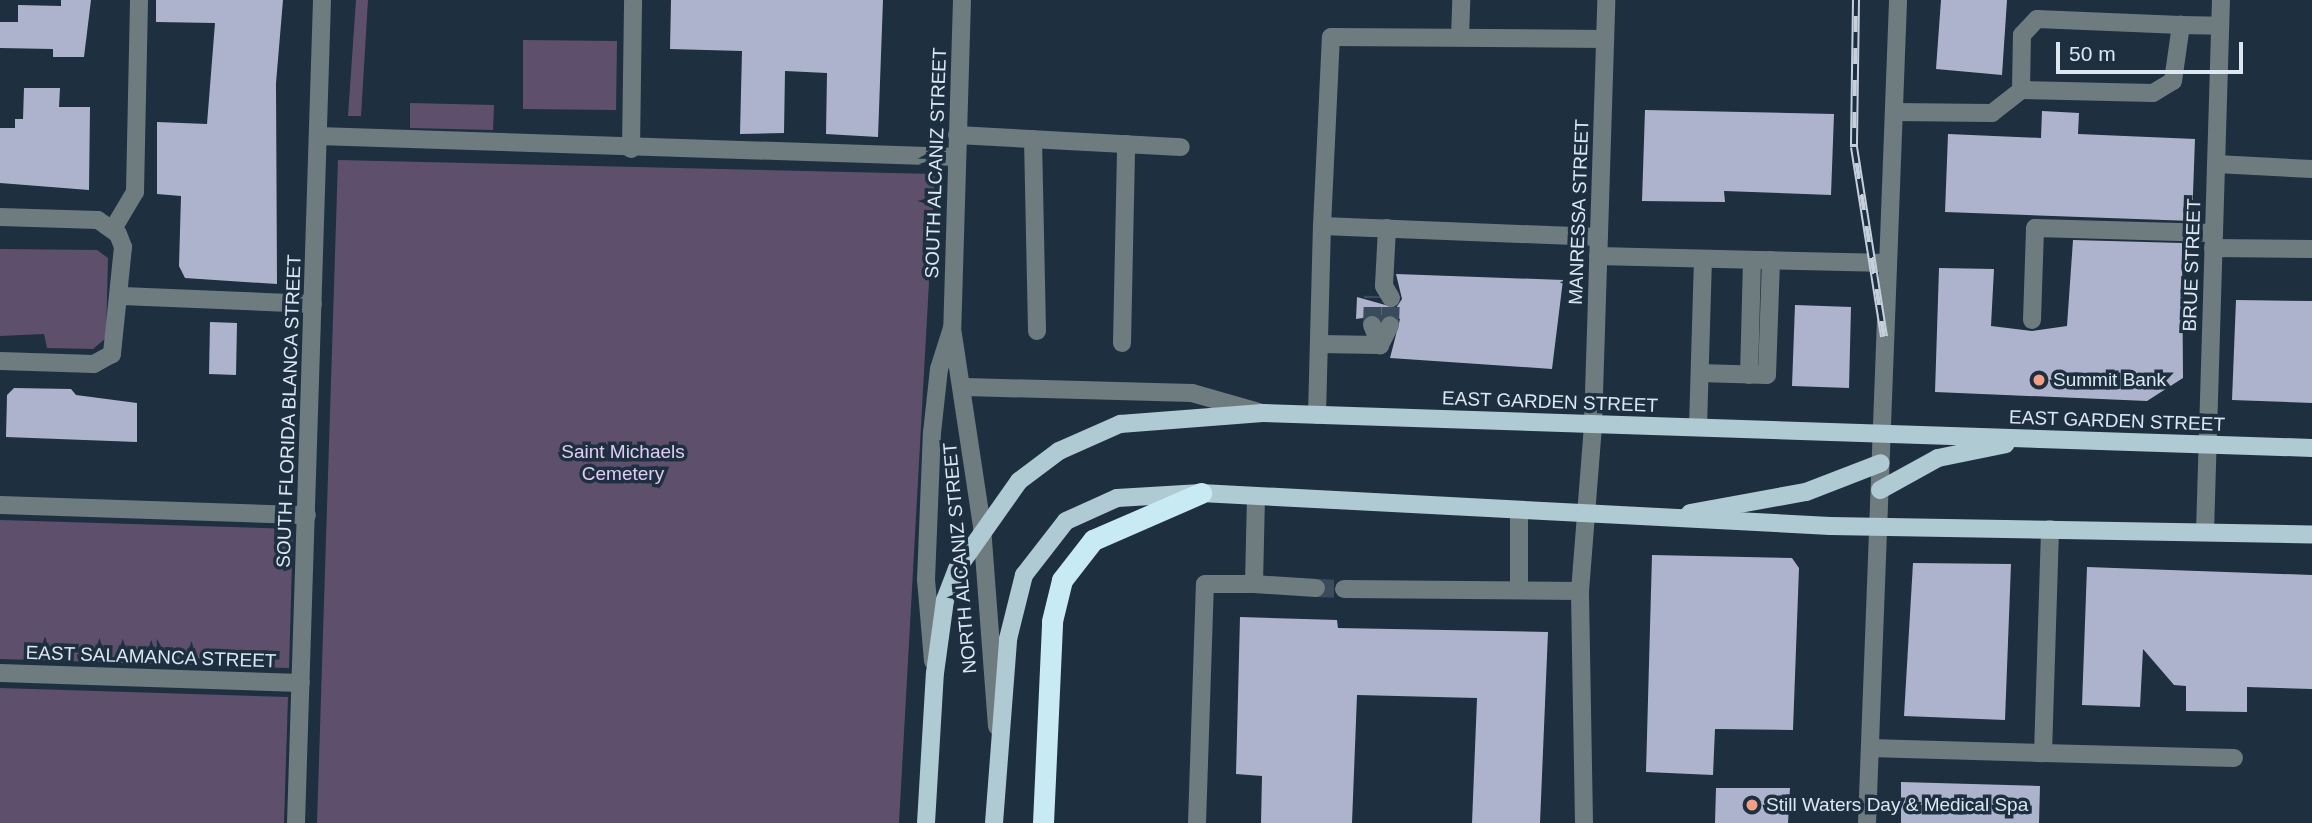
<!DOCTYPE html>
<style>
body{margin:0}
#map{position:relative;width:2312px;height:823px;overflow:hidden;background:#1e2f40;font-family:Arial,sans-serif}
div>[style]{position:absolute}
.green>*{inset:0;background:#5e506c}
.building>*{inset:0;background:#aeb3cd}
.minor-tunnel>*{height:18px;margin-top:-9px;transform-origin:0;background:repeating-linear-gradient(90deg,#3a4b5b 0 18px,transparent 0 27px)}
.minor>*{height:18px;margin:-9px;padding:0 9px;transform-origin:9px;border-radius:9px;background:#6e7c80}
.major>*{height:18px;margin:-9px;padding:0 9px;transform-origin:9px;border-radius:9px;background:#afcad2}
.highway>*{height:21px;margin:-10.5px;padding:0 10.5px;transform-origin:10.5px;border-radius:10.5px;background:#c8eaf3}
.rail>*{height:8px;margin-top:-4px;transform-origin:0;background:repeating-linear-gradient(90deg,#1e2f40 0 16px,#c5d0dc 0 32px);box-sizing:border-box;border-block:2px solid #c5d0dc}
.dots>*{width:19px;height:19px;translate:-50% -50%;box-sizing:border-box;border:4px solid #1e2f40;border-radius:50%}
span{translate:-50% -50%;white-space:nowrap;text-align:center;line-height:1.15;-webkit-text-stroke:7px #1e2f40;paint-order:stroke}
.street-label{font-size:19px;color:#dce7f2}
.poi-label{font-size:19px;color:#dce7f2}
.left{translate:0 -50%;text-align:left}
.park-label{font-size:19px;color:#e0cbf5}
.scale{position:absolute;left:2056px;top:42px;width:187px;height:32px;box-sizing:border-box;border:4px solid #dce7f2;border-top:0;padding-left:9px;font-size:21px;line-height:24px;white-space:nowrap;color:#dce7f2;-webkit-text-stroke:5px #1e2f40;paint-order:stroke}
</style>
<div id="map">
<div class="green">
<i style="clip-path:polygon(356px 0,368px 0,361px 116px,348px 116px)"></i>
<i style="clip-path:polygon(523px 40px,617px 41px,616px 110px,523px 109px)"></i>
<i style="clip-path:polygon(410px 103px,494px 105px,493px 130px,410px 128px)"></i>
<i style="clip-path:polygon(338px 160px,935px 174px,899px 823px,317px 823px)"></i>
<i style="clip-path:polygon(0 249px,97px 250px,108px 258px,106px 338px,93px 349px,47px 348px,44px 334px,0 336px)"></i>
<i style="clip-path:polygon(0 520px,293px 529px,289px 668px,0 659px)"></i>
<i style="clip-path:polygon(0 688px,288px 697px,284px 823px,0 823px)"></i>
</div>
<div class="building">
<i style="clip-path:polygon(61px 0,91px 0,84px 57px,53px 57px,53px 49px,0 48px,0 22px,18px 22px,18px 5px,61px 6px)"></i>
<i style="clip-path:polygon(156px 0,283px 0,276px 83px,277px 284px,185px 278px,179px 266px,181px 196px,157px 194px,157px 122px,207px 124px,215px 23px,156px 22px)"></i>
<i style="clip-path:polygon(671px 0,883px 0,878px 137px,826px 134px,827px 73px,785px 71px,784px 133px,740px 134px,742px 51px,670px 49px)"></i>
<i style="clip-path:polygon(1941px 0,2007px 0,2002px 75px,1936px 69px)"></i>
<i style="clip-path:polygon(24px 88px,60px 88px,59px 107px,90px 107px,89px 190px,0 183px,0 128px,15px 128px,15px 119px,23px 119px)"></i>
<i style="clip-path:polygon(1645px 110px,1834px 114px,1831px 195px,1724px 191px,1725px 202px,1642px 201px)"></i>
<i style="clip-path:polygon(2042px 111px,2079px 113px,2078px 134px,2195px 139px,2192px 221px,1945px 212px,1948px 134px,2041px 138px)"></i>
<i style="clip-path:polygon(2073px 240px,2182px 243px,2183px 378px,2147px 401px,1935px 392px,1939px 268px,1994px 269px,1991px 326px,2032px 331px,2067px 326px)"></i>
<i style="clip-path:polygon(1396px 274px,1563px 280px,1552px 369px,1390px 358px,1400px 319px,1390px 314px,1356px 319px,1357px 297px,1396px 308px,1402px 299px)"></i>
<i style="clip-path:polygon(2236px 300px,2312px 301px,2312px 403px,2232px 400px)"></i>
<i style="clip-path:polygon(1795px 305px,1851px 307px,1849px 388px,1792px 386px)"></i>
<i style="clip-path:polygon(210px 322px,237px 323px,236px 375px,209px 374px)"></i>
<i style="clip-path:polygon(14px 388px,71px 389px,76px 395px,137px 403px,137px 442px,6px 437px,7px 395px)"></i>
<i style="clip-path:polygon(1652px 555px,1792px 558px,1799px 568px,1793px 730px,1715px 729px,1713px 775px,1646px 772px)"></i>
<i style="clip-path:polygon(1913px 563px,2011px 564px,2005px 720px,1904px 716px)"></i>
<i style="clip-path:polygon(2087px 567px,2312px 575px,2312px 689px,2247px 687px,2247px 712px,2186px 711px,2186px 686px,2174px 685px,2143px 649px,2140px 707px,2082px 705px)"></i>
<i style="clip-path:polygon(1240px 617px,1337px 620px,1338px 628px,1548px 632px,1540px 823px,1472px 823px,1477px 698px,1357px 695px,1352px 823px,1261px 823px,1262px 776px,1236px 774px)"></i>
<i style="clip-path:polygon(1901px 782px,2040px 786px,2039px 823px,1901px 823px)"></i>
<i style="clip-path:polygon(1716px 788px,1790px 788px,1788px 823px,1715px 823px)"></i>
</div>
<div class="minor-tunnel">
<i style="left:1372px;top:325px;width:29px;rotate:-88deg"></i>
<i style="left:1390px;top:325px;width:27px;rotate:-88deg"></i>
<i style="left:1316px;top:588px;width:28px;rotate:2deg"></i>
</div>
<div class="minor">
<i style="left:962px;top:0;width:328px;rotate:91.7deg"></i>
<i style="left:952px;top:328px;width:201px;rotate:81.4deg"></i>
<i style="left:982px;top:527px;width:200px;rotate:85.7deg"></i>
<i style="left:1460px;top:37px;width:37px;rotate:-88deg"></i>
<i style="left:2021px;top:90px;width:55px;rotate:-89deg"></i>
<i style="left:2022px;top:35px;width:22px;rotate:-47deg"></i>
<i style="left:2037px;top:19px;width:144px;rotate:2.4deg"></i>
<i style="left:1894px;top:112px;width:98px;rotate:0.6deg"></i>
<i style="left:1992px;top:113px;width:37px;rotate:-38deg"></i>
<i style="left:2021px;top:90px;width:132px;rotate:1.3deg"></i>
<i style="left:2153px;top:93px;width:23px;rotate:-31deg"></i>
<i style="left:2173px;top:81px;width:57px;rotate:-81.9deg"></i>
<i style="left:2181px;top:25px;width:39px;rotate:1deg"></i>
<i style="left:957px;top:135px;width:224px;rotate:3.1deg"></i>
<i style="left:318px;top:136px;width:639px;rotate:1.88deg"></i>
<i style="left:1033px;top:139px;width:192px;rotate:88.8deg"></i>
<i style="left:631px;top:149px;width:149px;rotate:-89.2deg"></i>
<i style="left:2216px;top:164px;width:96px;rotate:3deg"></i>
<i style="left:0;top:217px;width:98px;rotate:1.8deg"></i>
<i style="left:98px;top:220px;width:24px;rotate:35deg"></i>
<i style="left:118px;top:234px;width:14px;rotate:69deg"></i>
<i style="left:123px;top:247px;width:108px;rotate:95.9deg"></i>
<i style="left:112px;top:354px;width:21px;rotate:151deg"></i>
<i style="left:94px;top:364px;width:94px;rotate:-178.2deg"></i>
<i style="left:1322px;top:226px;width:189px;rotate:-87.3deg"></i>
<i style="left:1331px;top:37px;width:274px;rotate:0.4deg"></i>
<i style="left:1387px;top:228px;width:58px;rotate:93deg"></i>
<i style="left:1384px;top:286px;width:14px;rotate:60deg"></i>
<i style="left:113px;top:229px;width:43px;rotate:-59.3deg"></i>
<i style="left:135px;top:192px;width:192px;rotate:-88.8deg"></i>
<i style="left:2213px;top:248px;width:99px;rotate:0.6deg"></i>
<i style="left:1598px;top:256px;width:290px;rotate:1.4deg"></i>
<i style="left:122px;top:296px;width:191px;rotate:2.4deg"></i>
<i style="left:2032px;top:320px;width:92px;rotate:-88.1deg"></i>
<i style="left:2035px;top:228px;width:179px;rotate:1.6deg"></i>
<i style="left:1372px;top:325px;width:22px;rotate:68deg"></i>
<i style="left:1122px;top:343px;width:199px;rotate:-88.8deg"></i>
<i style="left:1319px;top:344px;width:61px;rotate:0.9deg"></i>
<i style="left:1380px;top:345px;width:22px;rotate:-63deg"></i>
<i style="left:1700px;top:373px;width:67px;rotate:1.7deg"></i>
<i style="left:1767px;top:375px;width:115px;rotate:-88deg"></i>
<i style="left:1749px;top:375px;width:115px;rotate:-88.5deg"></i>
<i style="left:965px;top:387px;width:227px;rotate:1.5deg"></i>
<i style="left:1192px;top:393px;width:70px;rotate:15.8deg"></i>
<i style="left:1317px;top:415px;width:189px;rotate:-88.5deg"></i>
<i style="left:1322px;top:226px;width:277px;rotate:2.3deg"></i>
<i style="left:1698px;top:427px;width:168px;rotate:-88.3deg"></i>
<i style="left:0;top:505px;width:307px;rotate:1.9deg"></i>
<i style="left:2205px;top:532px;width:532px;rotate:-88.28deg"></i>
<i style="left:1254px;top:584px;width:62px;rotate:3.7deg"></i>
<i style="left:1344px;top:589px;width:236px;rotate:0.5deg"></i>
<i style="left:1519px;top:590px;width:77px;rotate:-90deg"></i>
<i style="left:933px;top:661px;width:81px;rotate:-94.9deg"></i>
<i style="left:926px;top:580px;width:147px;rotate:-87.7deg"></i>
<i style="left:932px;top:433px;width:64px;rotate:-83.8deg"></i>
<i style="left:939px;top:369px;width:43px;rotate:-72.4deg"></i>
<i style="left:0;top:673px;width:301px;rotate:1.9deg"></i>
<i style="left:1870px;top:748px;width:173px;rotate:1.7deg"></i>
<i style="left:2043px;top:753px;width:224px;rotate:-88.2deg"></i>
<i style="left:2043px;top:753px;width:191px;rotate:1.5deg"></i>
<i style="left:296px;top:823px;width:823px;rotate:-88.19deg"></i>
<i style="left:1197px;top:823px;width:239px;rotate:-88.1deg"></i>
<i style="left:1205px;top:584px;width:49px"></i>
<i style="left:1254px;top:584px;width:87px;rotate:-88.7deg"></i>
<i style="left:1584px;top:823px;width:232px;rotate:-91deg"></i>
<i style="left:1580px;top:591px;width:167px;rotate:-85.5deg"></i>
<i style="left:1593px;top:425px;width:425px;rotate:-88.2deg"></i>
<i style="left:1867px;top:823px;width:824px;rotate:-87.84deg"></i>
</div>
<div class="major">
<i style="left:1880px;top:490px;width:66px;rotate:-28.9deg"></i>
<i style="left:1938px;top:458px;width:69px;rotate:-11.6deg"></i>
<i style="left:1690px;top:513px;width:118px;rotate:-10.3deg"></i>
<i style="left:1806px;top:492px;width:80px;rotate:-21.1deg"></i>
<i style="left:926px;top:823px;width:150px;rotate:-86.6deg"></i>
<i style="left:935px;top:673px;width:74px;rotate:-82.2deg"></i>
<i style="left:945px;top:600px;width:33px;rotate:-69deg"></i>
<i style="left:957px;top:569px;width:108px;rotate:-54.8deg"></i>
<i style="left:1019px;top:481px;width:50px;rotate:-36.9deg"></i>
<i style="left:1059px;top:451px;width:67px;rotate:-23.9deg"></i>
<i style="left:1120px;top:424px;width:143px;rotate:-4.4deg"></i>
<i style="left:1263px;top:413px;width:1050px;rotate:1.91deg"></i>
<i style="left:994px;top:823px;width:185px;rotate:-85.6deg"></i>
<i style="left:1008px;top:639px;width:66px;rotate:-76deg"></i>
<i style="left:1024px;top:575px;width:68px;rotate:-52.1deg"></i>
<i style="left:1066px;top:521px;width:56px;rotate:-24.3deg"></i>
<i style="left:1117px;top:498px;width:84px;rotate:-3.4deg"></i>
<i style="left:1201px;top:493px;width:630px;rotate:3deg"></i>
<i style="left:1830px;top:526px;width:482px;rotate:1deg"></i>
</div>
<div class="highway">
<i style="left:1043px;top:823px;width:202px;rotate:-87.4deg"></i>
<i style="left:1052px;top:621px;width:42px;rotate:-76.3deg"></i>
<i style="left:1062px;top:580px;width:51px;rotate:-52.2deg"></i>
<i style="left:1093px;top:540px;width:118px;rotate:-23.5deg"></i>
</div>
<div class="rail">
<i style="left:1856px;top:0;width:147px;rotate:90.8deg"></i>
<i style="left:1854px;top:147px;width:192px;rotate:81deg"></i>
</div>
<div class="dots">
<i style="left:2039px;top:380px;background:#f39f84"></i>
<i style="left:1752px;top:805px;background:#f39f84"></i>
</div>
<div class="street-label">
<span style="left:936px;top:163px;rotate:-88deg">SOUTH ALCANIZ STREET</span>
<span style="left:1579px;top:212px;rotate:-88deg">MANRESSA STREET</span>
<span style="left:2192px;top:265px;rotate:-88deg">BRUE STREET</span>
<span style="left:1550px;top:402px;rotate:2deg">EAST GARDEN STREET</span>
<span style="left:289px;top:411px;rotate:-88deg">SOUTH FLORIDA BLANCA STREET</span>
<span style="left:2117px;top:421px;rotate:2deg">EAST GARDEN STREET</span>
<span style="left:960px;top:558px;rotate:-95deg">NORTH ALCANIZ STREET</span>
<span style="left:151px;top:657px;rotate:2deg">EAST SALAMANCA STREET</span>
</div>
<div class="poi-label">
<span class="left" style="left:2053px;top:380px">Summit Bank</span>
<span class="left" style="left:1766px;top:805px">Still Waters Day &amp; Medical Spa</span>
</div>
<div class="park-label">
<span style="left:623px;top:463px">Saint Michaels<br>Cemetery</span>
</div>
<div class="scale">50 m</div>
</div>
